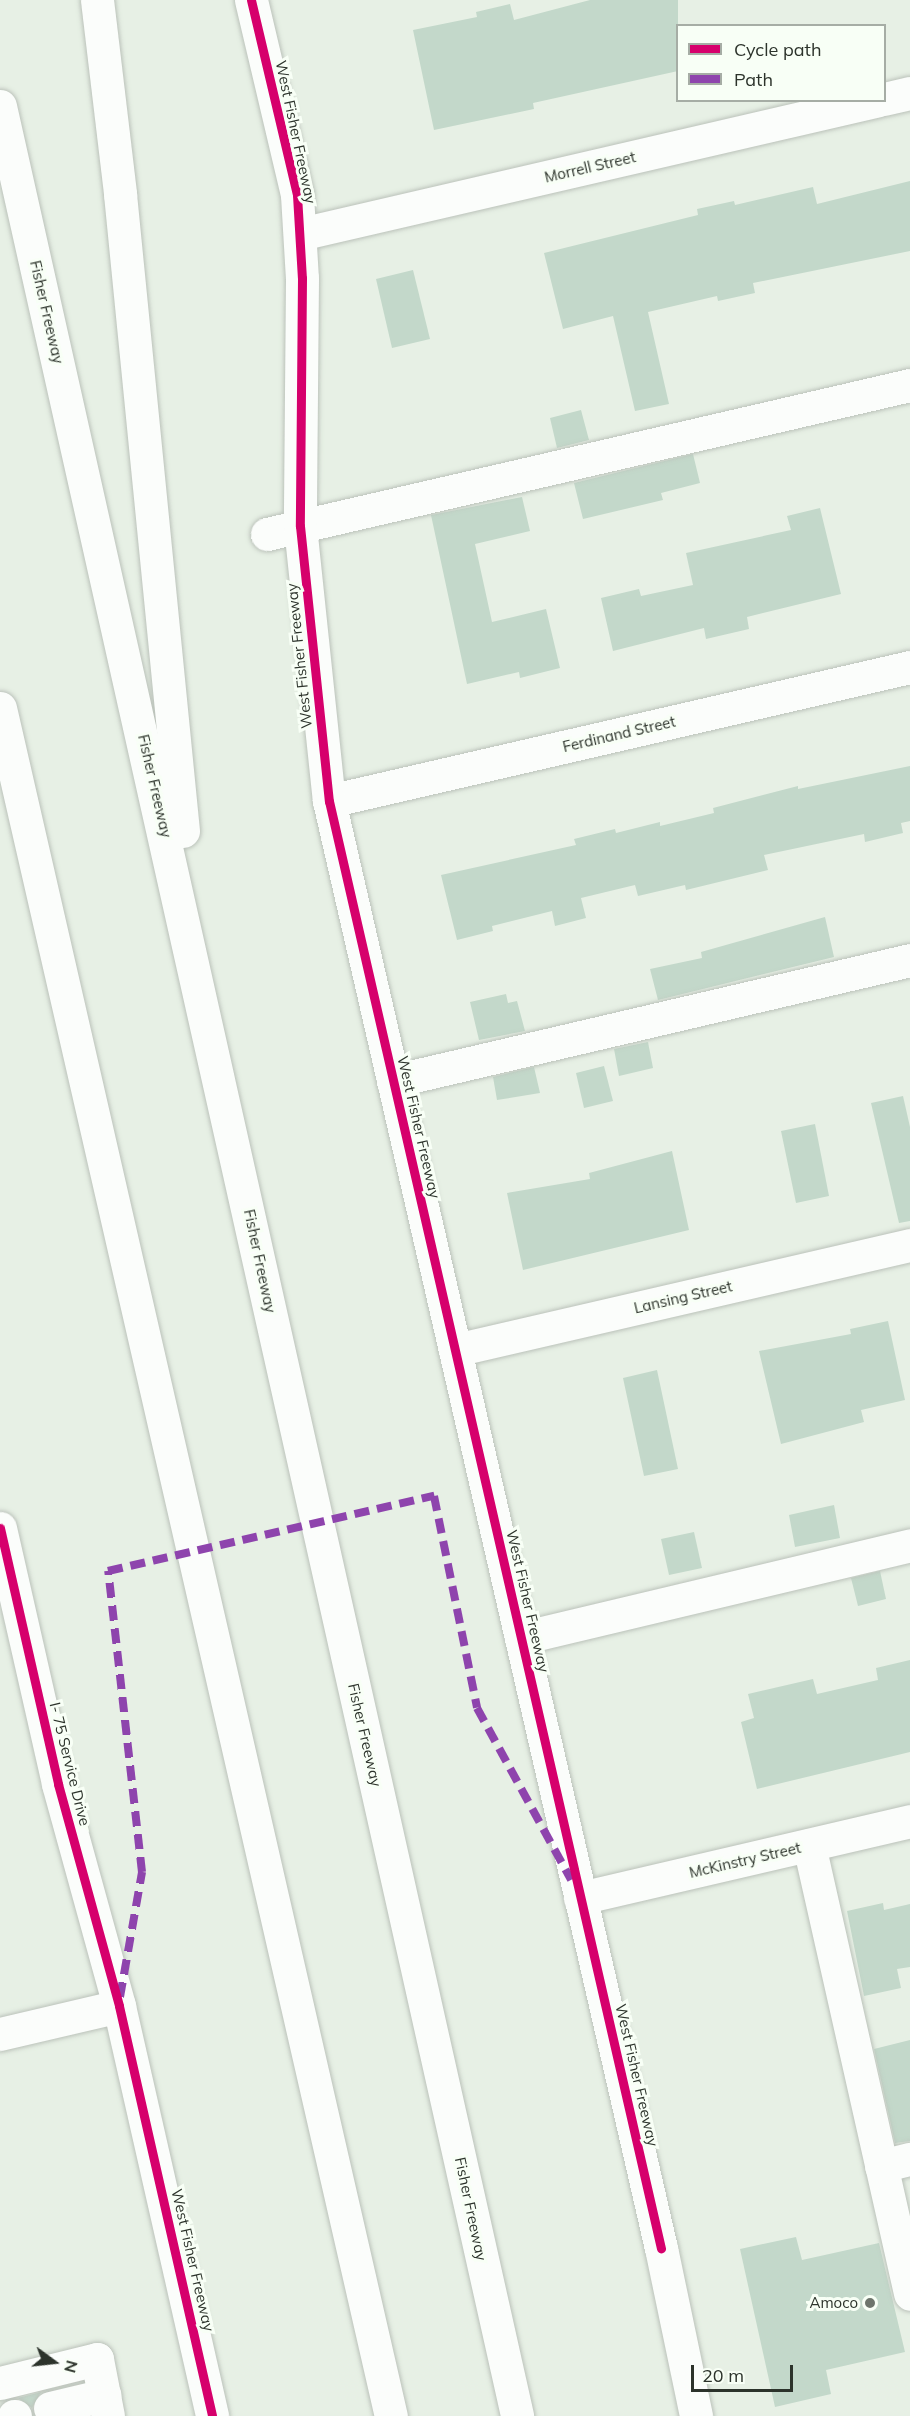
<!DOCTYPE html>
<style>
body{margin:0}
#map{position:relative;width:910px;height:2416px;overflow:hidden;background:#e7f0e5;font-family:Mulish,sans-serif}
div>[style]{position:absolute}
.building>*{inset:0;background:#c3d8ca}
.roads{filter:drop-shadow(0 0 2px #bbc2ba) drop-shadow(0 0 2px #bbc2ba)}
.minor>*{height:33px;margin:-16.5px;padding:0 16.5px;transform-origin:16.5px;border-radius:16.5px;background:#fbfdfb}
.major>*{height:33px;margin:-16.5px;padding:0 16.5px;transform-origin:16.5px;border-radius:16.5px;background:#fbfdfb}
.highway>*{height:33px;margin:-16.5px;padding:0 16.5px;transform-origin:16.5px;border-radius:16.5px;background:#fbfdfb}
.quiet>*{height:8px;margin-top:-4px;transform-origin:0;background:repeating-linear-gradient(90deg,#8e44ad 0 15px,transparent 0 23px)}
.cycleway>*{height:9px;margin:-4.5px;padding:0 4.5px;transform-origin:4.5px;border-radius:4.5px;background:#d6006c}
.dots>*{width:16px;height:16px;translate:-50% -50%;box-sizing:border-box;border:3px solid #f8fff6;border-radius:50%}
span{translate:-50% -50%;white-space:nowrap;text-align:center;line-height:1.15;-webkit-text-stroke:6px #f8fff6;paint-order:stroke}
.street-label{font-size:15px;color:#2c332b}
.poi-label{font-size:15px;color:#2c332b}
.right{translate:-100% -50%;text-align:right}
.legend{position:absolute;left:676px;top:24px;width:210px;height:78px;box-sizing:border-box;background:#f8fff6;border:2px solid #a6ada5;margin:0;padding:8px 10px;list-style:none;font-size:18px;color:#2c332b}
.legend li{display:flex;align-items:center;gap:12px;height:30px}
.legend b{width:30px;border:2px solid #a6ada5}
.north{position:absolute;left:24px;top:2332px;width:60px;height:60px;-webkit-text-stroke:4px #f8fff6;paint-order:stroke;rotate:105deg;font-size:16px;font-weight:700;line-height:24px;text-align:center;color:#2c332b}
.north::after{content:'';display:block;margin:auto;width:21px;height:27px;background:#2c332b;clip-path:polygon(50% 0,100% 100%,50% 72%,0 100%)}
.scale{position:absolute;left:691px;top:2365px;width:102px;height:27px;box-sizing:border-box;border:3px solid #2c332b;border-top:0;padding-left:8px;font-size:18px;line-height:21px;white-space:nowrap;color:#2c332b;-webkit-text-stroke:4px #f8fff6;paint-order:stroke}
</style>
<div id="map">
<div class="building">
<i style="clip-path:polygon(590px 0,678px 0,678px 71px,533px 103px,534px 109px,434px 130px,413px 30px,477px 17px,476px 12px,510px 4px,514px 20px)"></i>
<i style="clip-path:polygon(910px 181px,910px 251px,753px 283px,755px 293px,718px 301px,717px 296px,648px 312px,669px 404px,635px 411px,613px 316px,563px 329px,544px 253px,698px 215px,697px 209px,734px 201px,735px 205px,813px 187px,817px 204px)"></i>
<i style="clip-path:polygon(413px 270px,430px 339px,392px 348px,376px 279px)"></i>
<i style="clip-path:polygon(581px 410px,589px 440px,557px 448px,550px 418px)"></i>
<i style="clip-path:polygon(693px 454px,700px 483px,661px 493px,663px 500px,583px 519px,574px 483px)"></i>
<i style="clip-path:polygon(522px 497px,530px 531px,475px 544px,492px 622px,546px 609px,560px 668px,520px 678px,519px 672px,467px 684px,431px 515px)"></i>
<i style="clip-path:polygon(820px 508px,841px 594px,747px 617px,749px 629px,706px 639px,704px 628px,613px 651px,601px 598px,639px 589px,641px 596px,693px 585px,686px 553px,791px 530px,787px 516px)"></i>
<i style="clip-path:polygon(910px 766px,910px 821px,901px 823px,903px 833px,865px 842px,864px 834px,764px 855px,768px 870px,686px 890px,685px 885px,638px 896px,635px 885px,581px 898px,586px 918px,555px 926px,552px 911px,492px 926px,493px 931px,457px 940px,441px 875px,576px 845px,574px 839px,615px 829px,616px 833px,660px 822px,660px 826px,714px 813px,713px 808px,798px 786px,798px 789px)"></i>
<i style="clip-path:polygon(825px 917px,834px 957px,658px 1000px,650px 969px,702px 958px,701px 952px)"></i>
<i style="clip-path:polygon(506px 994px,508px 1003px,517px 1001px,525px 1031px,479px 1040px,470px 1002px)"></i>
<i style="clip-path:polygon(648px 1042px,653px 1068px,619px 1076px,614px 1049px)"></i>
<i style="clip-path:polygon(604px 1066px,613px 1101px,584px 1108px,576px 1073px)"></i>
<i style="clip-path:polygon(534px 1067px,540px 1093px,497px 1100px,493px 1077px)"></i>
<i style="clip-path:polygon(903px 1096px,910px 1127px,910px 1221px,899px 1223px,871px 1103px)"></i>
<i style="clip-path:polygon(815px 1124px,829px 1196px,796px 1203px,781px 1131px)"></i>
<i style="clip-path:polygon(672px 1151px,689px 1230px,523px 1270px,507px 1193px,590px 1179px,589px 1173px)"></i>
<i style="clip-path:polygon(888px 1321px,905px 1400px,861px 1410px,864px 1422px,781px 1444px,759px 1351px,851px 1334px,850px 1329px)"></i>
<i style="clip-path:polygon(657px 1370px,678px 1469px,644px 1476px,623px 1378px)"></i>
<i style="clip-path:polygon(834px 1505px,840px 1538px,795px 1547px,789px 1515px)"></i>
<i style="clip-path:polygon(694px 1532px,702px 1568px,669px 1575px,661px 1539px)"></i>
<i style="clip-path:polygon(880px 1571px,886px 1599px,858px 1606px,851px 1578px)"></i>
<i style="clip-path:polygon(910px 1660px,910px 1752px,757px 1789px,741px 1722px,754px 1718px,748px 1694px,813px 1679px,817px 1694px,878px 1680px,876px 1668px)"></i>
<i style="clip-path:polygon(883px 1903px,884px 1910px,910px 1904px,910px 1967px,897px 1969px,901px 1988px,864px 1996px,847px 1911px)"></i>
<i style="clip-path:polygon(910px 2040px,910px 2141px,895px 2143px,874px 2049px)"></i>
<i style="clip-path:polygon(796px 2237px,802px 2260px,879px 2243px,905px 2352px,826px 2370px,831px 2394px,775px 2407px,740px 2249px)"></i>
<i style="clip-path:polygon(41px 2392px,32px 2408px,18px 2398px)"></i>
</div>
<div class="roads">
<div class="minor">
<i style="left:884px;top:99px;width:27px;rotate:-13deg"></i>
<i style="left:300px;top:234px;width:594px;rotate:-13.03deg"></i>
<i style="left:267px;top:534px;width:660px;rotate:-13.05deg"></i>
<i style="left:329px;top:801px;width:596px;rotate:-12.99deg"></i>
<i style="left:393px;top:1081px;width:531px;rotate:-13.17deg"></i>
<i style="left:455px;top:1350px;width:467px;rotate:-13deg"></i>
<i style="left:0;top:1528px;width:262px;rotate:77.2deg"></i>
<i style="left:58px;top:1784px;width:230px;rotate:74.6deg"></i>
<i style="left:119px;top:2006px;width:420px;rotate:77.2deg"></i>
<i style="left:521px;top:1638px;width:400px;rotate:-13.4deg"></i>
<i style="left:809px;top:1845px;width:460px;rotate:77.3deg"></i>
<i style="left:580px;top:1898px;width:339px;rotate:-13.1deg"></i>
<i style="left:0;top:2034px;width:122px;rotate:-13.2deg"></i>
<i style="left:881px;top:2166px;width:30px;rotate:-14deg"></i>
<i style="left:0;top:2383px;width:100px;rotate:-13.9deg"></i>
<i style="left:97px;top:2359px;width:58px;rotate:79.1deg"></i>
<i style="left:50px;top:2408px;width:56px;rotate:-13.5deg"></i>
<i style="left:14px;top:2416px;width:1px"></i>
</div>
<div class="major">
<i style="left:251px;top:0;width:200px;rotate:76.7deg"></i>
<i style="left:297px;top:195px;width:83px;rotate:86.6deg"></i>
<i style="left:302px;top:278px;width:248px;rotate:90.5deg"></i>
<i style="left:300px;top:526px;width:277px;rotate:84deg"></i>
<i style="left:329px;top:801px;width:1485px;rotate:77.08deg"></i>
<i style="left:661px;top:2248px;width:172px;rotate:78.2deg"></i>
</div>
<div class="highway">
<i style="left:97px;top:0;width:195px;rotate:83.2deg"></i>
<i style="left:120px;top:194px;width:640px;rotate:84.35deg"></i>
<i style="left:0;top:106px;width:2367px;rotate:77.38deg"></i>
<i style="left:0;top:708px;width:1752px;rotate:77.11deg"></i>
</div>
</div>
<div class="quiet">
<i style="left:120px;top:1997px;width:127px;rotate:-80deg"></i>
<i style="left:142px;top:1872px;width:303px;rotate:-96.4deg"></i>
<i style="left:108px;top:1571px;width:335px;rotate:-13deg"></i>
<i style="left:434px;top:1496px;width:216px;rotate:78.5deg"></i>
<i style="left:477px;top:1708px;width:196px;rotate:61.3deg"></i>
</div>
<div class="cycleway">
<i style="left:251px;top:0;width:200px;rotate:76.7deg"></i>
<i style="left:297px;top:195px;width:83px;rotate:86.6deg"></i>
<i style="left:302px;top:278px;width:248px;rotate:90.5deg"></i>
<i style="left:300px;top:526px;width:277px;rotate:84deg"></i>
<i style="left:329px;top:801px;width:1485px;rotate:77.08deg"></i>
<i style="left:0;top:1528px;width:262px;rotate:77.2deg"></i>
<i style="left:58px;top:1784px;width:230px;rotate:74.6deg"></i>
<i style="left:119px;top:2006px;width:420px;rotate:77.2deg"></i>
</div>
<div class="dots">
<i style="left:870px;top:2303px;background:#6d756c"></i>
</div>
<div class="street-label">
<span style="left:296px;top:132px;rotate:78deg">West Fisher Freeway</span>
<span style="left:590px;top:167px;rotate:-13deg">Morrell Street</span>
<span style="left:47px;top:312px;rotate:77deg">Fisher Freeway</span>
<span style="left:299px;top:656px;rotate:-96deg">West Fisher Freeway</span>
<span style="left:619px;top:734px;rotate:-13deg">Ferdinand Street</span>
<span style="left:155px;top:786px;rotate:77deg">Fisher Freeway</span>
<span style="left:419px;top:1127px;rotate:77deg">West Fisher Freeway</span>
<span style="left:260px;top:1261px;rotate:78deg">Fisher Freeway</span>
<span style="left:683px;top:1297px;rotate:-13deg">Lansing Street</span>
<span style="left:528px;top:1601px;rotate:77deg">West Fisher Freeway</span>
<span style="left:365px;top:1735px;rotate:77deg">Fisher Freeway</span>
<span style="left:70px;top:1764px;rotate:76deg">I- 75 Service Drive</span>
<span style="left:745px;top:1860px;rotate:-13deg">McKinstry Street</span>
<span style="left:637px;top:2075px;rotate:77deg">West Fisher Freeway</span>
<span style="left:471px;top:2209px;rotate:78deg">Fisher Freeway</span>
<span style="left:193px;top:2260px;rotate:77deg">West Fisher Freeway</span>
</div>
<div class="poi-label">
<span class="right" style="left:858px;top:2303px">Amoco</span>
</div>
<ul class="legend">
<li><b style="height:8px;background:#d6006c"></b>Cycle path</li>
<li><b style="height:8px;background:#8e44ad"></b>Path</li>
</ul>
<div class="north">N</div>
<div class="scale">20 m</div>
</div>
